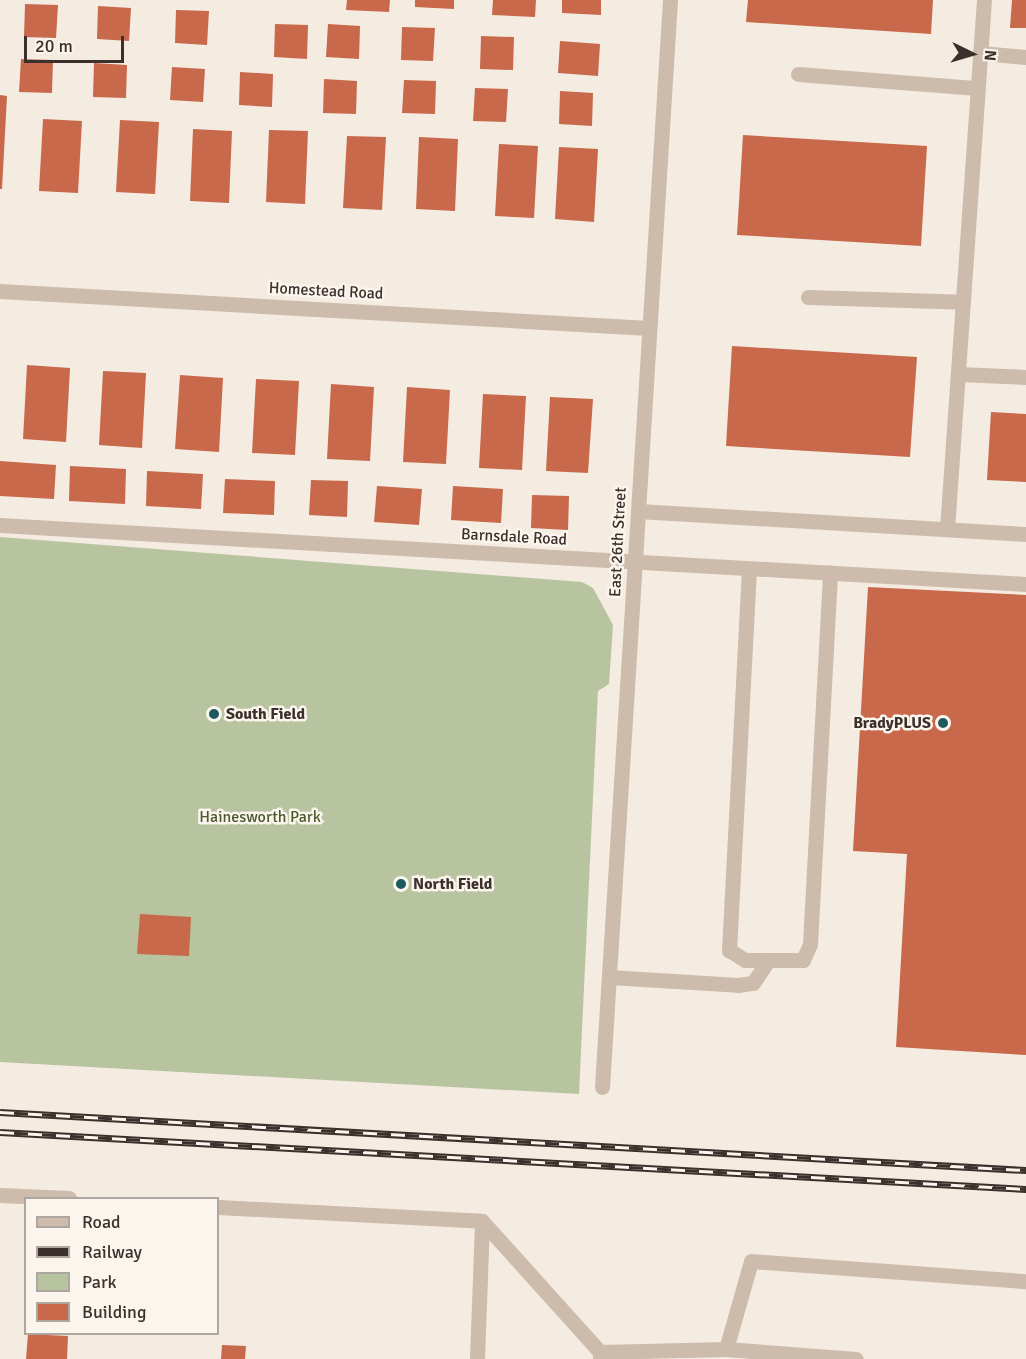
<!DOCTYPE html>
<style>
body{margin:0}
#map{position:relative;width:1026px;height:1359px;overflow:hidden;background:#f4ebe1;font-family:Signika,sans-serif}
div>[style]{position:absolute}
.green>*{inset:0;background:#b8c4a0}
.building>*{inset:0;background:#c8694b}
.service>*{height:15px;margin:-7.5px;padding:0 7.5px;transform-origin:7.5px;border-radius:7.5px;background:#cdbbac}
.minor>*{height:15px;margin:-7.5px;padding:0 7.5px;transform-origin:7.5px;border-radius:7.5px;background:#cdbbac}
.rail>*{height:7px;margin-top:-3.5px;transform-origin:0;background:repeating-linear-gradient(90deg,#fbf5ee 0 14px,#3b302b 0 28px);box-sizing:border-box;border-block:2px solid #3b302b}
.dots>*{width:16px;height:16px;translate:-50% -50%;box-sizing:border-box;border:3px solid #fbf5ee;border-radius:50%}
span{translate:-50% -50%;white-space:nowrap;text-align:center;line-height:1.15;-webkit-text-stroke:5px #fbf5ee;paint-order:stroke}
.street-label{font-size:16px;color:#3b302b}
.poi-label{font-size:16px;color:#3b302b;font-weight:700}
.left{translate:0 -50%;text-align:left}
.right{translate:-100% -50%;text-align:right}
.park-label{font-size:16px;color:#4a5a2e}
.legend{position:absolute;left:24px;top:1197px;width:195px;height:138px;box-sizing:border-box;background:#fbf5ee;border:2px solid #aea6a0;margin:0;padding:8px 10px;list-style:none;font-size:18px;color:#3b302b}
.legend li{display:flex;align-items:center;gap:12px;height:30px}
.legend b{width:30px;border:2px solid #aea6a0}
.north{position:absolute;left:942px;top:24px;width:60px;height:60px;-webkit-text-stroke:4px #fbf5ee;paint-order:stroke;rotate:95deg;font-size:16px;font-weight:700;line-height:24px;text-align:center;color:#3b302b}
.north::after{content:'';display:block;margin:auto;width:21px;height:27px;background:#3b302b;clip-path:polygon(50% 0,100% 100%,50% 72%,0 100%)}
.scale{position:absolute;left:24px;top:36px;width:100px;height:27px;box-sizing:border-box;border:3px solid #3b302b;border-top:0;padding-left:8px;font-size:18px;line-height:21px;white-space:nowrap;color:#3b302b;-webkit-text-stroke:4px #fbf5ee;paint-order:stroke}
</style>
<div id="map">
<div class="green">
<i style="clip-path:polygon(0 537px,582px 582px,593px 588px,613px 625px,609px 684px,598px 691px,579px 1094px,0 1062px)"></i>
</div>
<div class="building">
<i style="clip-path:polygon(347px 0,390px 0,389px 12px,346px 10px)"></i>
<i style="clip-path:polygon(415px 0,454px 0,454px 9px,415px 7px)"></i>
<i style="clip-path:polygon(493px 0,536px 0,535px 17px,492px 15px)"></i>
<i style="clip-path:polygon(562px 0,601px 0,601px 15px,562px 13px)"></i>
<i style="clip-path:polygon(748px 0,933px 0,931px 34px,746px 22px)"></i>
<i style="clip-path:polygon(1012px 0,1026px 0,1026px 28px,1010px 28px)"></i>
<i style="clip-path:polygon(25px 4px,58px 5px,56px 38px,24px 37px)"></i>
<i style="clip-path:polygon(98px 6px,131px 8px,129px 41px,97px 39px)"></i>
<i style="clip-path:polygon(176px 10px,209px 11px,207px 45px,175px 43px)"></i>
<i style="clip-path:polygon(275px 24px,308px 25px,307px 59px,274px 57px)"></i>
<i style="clip-path:polygon(328px 24px,360px 26px,359px 59px,326px 57px)"></i>
<i style="clip-path:polygon(402px 27px,435px 28px,433px 61px,401px 60px)"></i>
<i style="clip-path:polygon(481px 36px,514px 37px,513px 70px,480px 69px)"></i>
<i style="clip-path:polygon(560px 41px,600px 44px,598px 76px,558px 73px)"></i>
<i style="clip-path:polygon(21px 59px,53px 60px,52px 93px,19px 92px)"></i>
<i style="clip-path:polygon(94px 63px,127px 65px,126px 98px,93px 97px)"></i>
<i style="clip-path:polygon(172px 67px,205px 69px,203px 102px,170px 100px)"></i>
<i style="clip-path:polygon(240px 72px,273px 74px,272px 107px,239px 105px)"></i>
<i style="clip-path:polygon(324px 79px,357px 81px,356px 114px,323px 113px)"></i>
<i style="clip-path:polygon(404px 80px,436px 81px,435px 114px,402px 113px)"></i>
<i style="clip-path:polygon(475px 88px,508px 89px,506px 122px,473px 121px)"></i>
<i style="clip-path:polygon(560px 91px,593px 93px,592px 126px,559px 124px)"></i>
<i style="clip-path:polygon(0 95px,7px 96px,2px 189px,0 189px)"></i>
<i style="clip-path:polygon(43px 119px,82px 121px,78px 193px,39px 191px)"></i>
<i style="clip-path:polygon(120px 120px,159px 122px,155px 194px,116px 192px)"></i>
<i style="clip-path:polygon(193px 129px,232px 131px,229px 203px,190px 201px)"></i>
<i style="clip-path:polygon(269px 130px,308px 131px,305px 204px,266px 202px)"></i>
<i style="clip-path:polygon(743px 135px,927px 146px,921px 246px,737px 235px)"></i>
<i style="clip-path:polygon(347px 136px,386px 137px,382px 210px,343px 208px)"></i>
<i style="clip-path:polygon(419px 137px,458px 139px,455px 211px,416px 209px)"></i>
<i style="clip-path:polygon(499px 144px,538px 146px,534px 218px,495px 216px)"></i>
<i style="clip-path:polygon(559px 147px,598px 149px,594px 222px,555px 219px)"></i>
<i style="clip-path:polygon(732px 346px,917px 357px,910px 457px,726px 446px)"></i>
<i style="clip-path:polygon(27px 365px,70px 368px,66px 442px,23px 439px)"></i>
<i style="clip-path:polygon(103px 371px,146px 373px,142px 448px,99px 445px)"></i>
<i style="clip-path:polygon(180px 375px,223px 378px,219px 452px,175px 449px)"></i>
<i style="clip-path:polygon(256px 379px,299px 381px,295px 455px,252px 453px)"></i>
<i style="clip-path:polygon(331px 384px,374px 387px,370px 461px,327px 459px)"></i>
<i style="clip-path:polygon(407px 387px,450px 390px,446px 464px,403px 462px)"></i>
<i style="clip-path:polygon(483px 394px,526px 396px,522px 470px,479px 468px)"></i>
<i style="clip-path:polygon(550px 397px,593px 399px,588px 473px,546px 471px)"></i>
<i style="clip-path:polygon(991px 412px,1026px 414px,1026px 482px,987px 480px)"></i>
<i style="clip-path:polygon(0 461px,56px 465px,54px 499px,0 496px)"></i>
<i style="clip-path:polygon(70px 466px,126px 469px,125px 504px,69px 501px)"></i>
<i style="clip-path:polygon(147px 471px,203px 474px,201px 509px,146px 506px)"></i>
<i style="clip-path:polygon(225px 479px,275px 481px,274px 515px,223px 513px)"></i>
<i style="clip-path:polygon(311px 480px,348px 481px,347px 517px,309px 515px)"></i>
<i style="clip-path:polygon(377px 486px,422px 489px,419px 525px,374px 522px)"></i>
<i style="clip-path:polygon(453px 486px,503px 489px,501px 523px,451px 520px)"></i>
<i style="clip-path:polygon(532px 495px,569px 496px,568px 530px,531px 528px)"></i>
<i style="clip-path:polygon(868px 587px,1026px 595px,1026px 1055px,896px 1047px,907px 854px,853px 851px)"></i>
<i style="clip-path:polygon(140px 914px,191px 917px,189px 956px,137px 954px)"></i>
<i style="clip-path:polygon(28px 1334px,68px 1336px,67px 1359px,26px 1359px)"></i>
<i style="clip-path:polygon(222px 1345px,246px 1346px,245px 1359px,221px 1359px)"></i>
</div>
<div class="service">
<i style="left:980px;top:53px;width:46px;rotate:5deg"></i>
<i style="left:798px;top:74px;width:180px;rotate:4.5deg"></i>
<i style="left:808px;top:297px;width:155px;rotate:1.8deg"></i>
<i style="left:958px;top:374px;width:68px;rotate:2.5deg"></i>
<i style="left:638px;top:511px;width:389px;rotate:3.4deg"></i>
<i style="left:947px;top:529px;width:530px;rotate:-86deg"></i>
<i style="left:749px;top:569px;width:382px;rotate:93deg"></i>
<i style="left:729px;top:950px;width:19px;rotate:32deg"></i>
<i style="left:745px;top:960px;width:58px"></i>
<i style="left:803px;top:960px;width:17px;rotate:-66deg"></i>
<i style="left:810px;top:944px;width:372px;rotate:-86.9deg"></i>
<i style="left:609px;top:977px;width:129px;rotate:3.5deg"></i>
<i style="left:738px;top:985px;width:15px;rotate:-8deg"></i>
<i style="left:753px;top:983px;width:27px;rotate:-56deg"></i>
<i style="left:0;top:1195px;width:69px;rotate:2.5deg"></i>
<i style="left:218px;top:1207px;width:264px;rotate:3deg"></i>
<i style="left:482px;top:1221px;width:176px;rotate:48deg"></i>
<i style="left:600px;top:1352px;width:7px;rotate:90deg"></i>
<i style="left:726px;top:1349px;width:91px;rotate:-74.1deg"></i>
<i style="left:751px;top:1261px;width:276px;rotate:4.2deg"></i>
<i style="left:600px;top:1352px;width:126px;rotate:-1.4deg"></i>
<i style="left:726px;top:1349px;width:130px;rotate:4.4deg"></i>
<i style="left:477px;top:1359px;width:138px;rotate:-87.9deg"></i>
</div>
<div class="minor">
<i style="left:0;top:291px;width:650px;rotate:3.26deg"></i>
<i style="left:0;top:525px;width:1028px;rotate:3.29deg"></i>
<i style="left:602px;top:1087px;width:1089px;rotate:-86.42deg"></i>
</div>
<div class="rail">
<i style="left:0;top:1112px;width:1028px;rotate:3.24deg"></i>
<i style="left:0;top:1132px;width:1028px;rotate:3.18deg"></i>
</div>
<div class="dots">
<i style="left:214px;top:714px;background:#1f5a5e"></i>
<i style="left:943px;top:723px;background:#1f5a5e"></i>
<i style="left:401px;top:884px;background:#1f5a5e"></i>
</div>
<div class="street-label">
<span style="left:326px;top:291px;rotate:3deg">Homestead Road</span>
<span style="left:514px;top:537px;rotate:3deg">Barnsdale Road</span>
<span style="left:618px;top:542px;rotate:-87deg">East 26th Street</span>
</div>
<div class="poi-label">
<span class="left" style="left:226px;top:714px">South Field</span>
<span class="right" style="left:931px;top:723px">BradyPLUS</span>
<span class="left" style="left:413px;top:884px">North Field</span>
</div>
<div class="park-label">
<span style="left:260px;top:817px">Hainesworth Park</span>
</div>
<ul class="legend">
<li><b style="height:8px;background:#cdbbac"></b>Road</li>
<li><b style="height:8px;background:#3b302b"></b>Railway</li>
<li><b style="height:16px;background:#b8c4a0"></b>Park</li>
<li><b style="height:16px;background:#c8694b"></b>Building</li>
</ul>
<div class="north">N</div>
<div class="scale">20 m</div>
</div>
